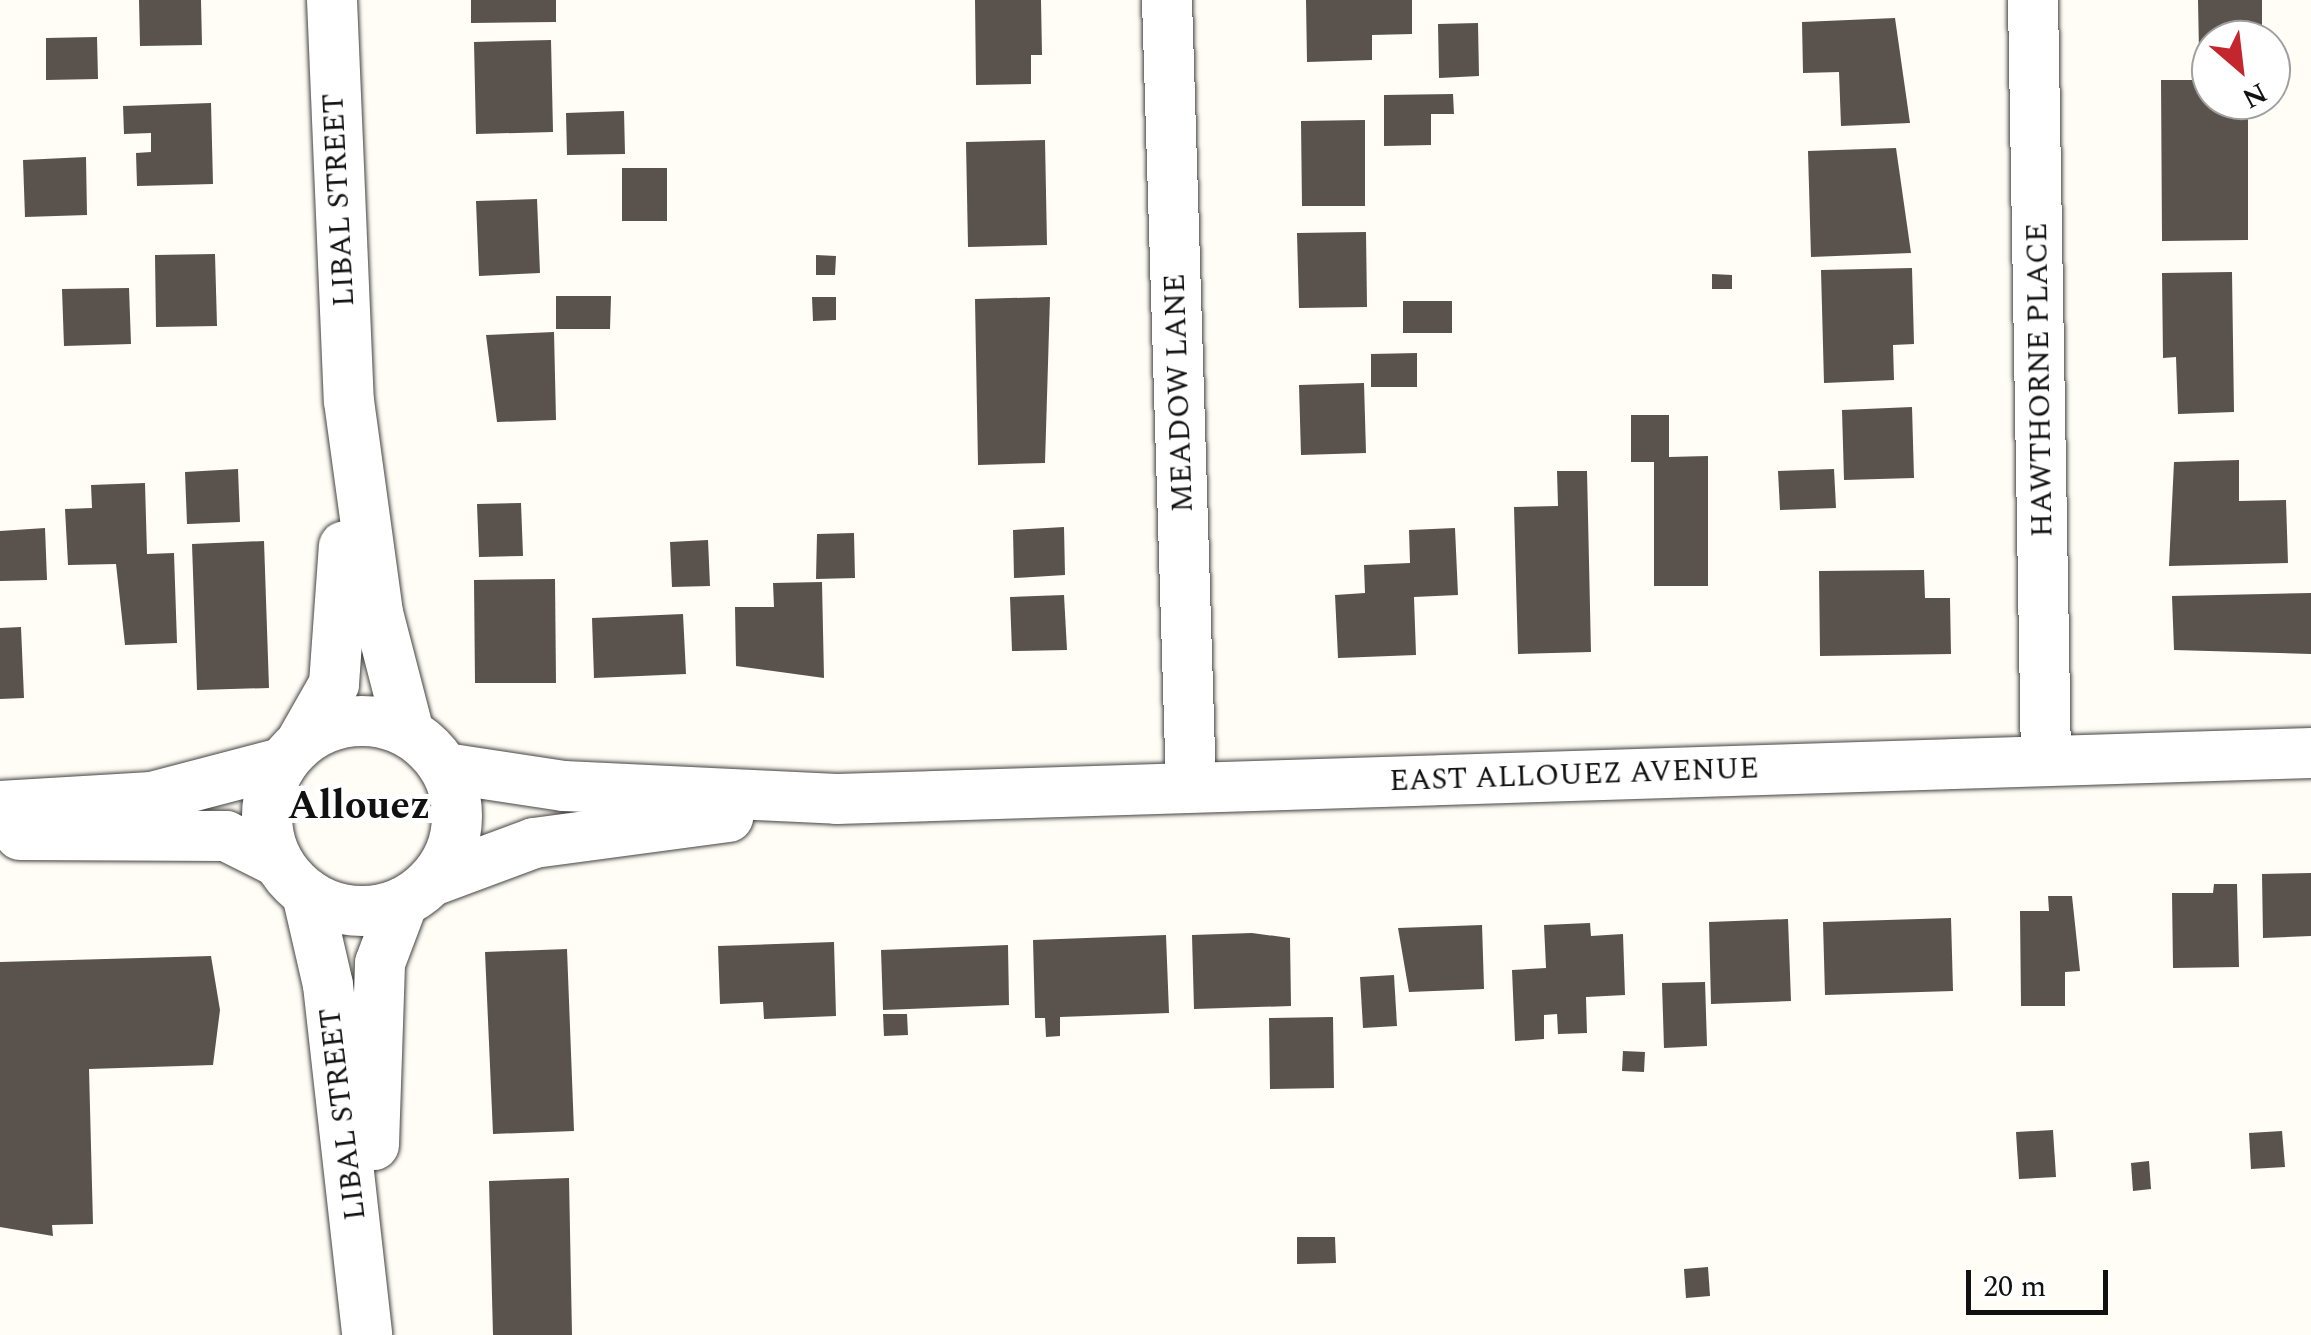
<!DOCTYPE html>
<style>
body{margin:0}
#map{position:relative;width:2311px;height:1335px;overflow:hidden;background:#fffdf5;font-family:Spectral,serif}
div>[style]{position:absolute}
.building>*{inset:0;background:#5a524d}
.roads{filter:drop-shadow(0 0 2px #444) drop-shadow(0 0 2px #444)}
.minor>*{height:50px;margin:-25px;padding:0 25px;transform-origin:25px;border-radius:25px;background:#fff}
.minor>.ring{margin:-25px;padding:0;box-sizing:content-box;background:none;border:50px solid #fff;border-radius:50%}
span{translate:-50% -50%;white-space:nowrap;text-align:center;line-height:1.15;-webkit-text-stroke:10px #fff;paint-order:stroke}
.street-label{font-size:30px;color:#111}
.district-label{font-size:40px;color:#111;font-weight:700}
.north{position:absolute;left:2191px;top:20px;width:100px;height:100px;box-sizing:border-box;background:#fff;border:2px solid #a0a0a0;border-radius:50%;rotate:152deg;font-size:28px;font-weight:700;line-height:40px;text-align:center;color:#111}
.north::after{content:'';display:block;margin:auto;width:35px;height:45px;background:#c4262e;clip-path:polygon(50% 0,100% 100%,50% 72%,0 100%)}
.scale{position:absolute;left:1966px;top:1270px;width:142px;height:45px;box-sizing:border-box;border:5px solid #111;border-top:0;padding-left:12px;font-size:30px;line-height:35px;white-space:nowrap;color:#111;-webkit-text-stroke:8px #fff;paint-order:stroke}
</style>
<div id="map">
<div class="building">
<i style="clip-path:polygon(139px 0,201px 0,202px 45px,140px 46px)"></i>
<i style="clip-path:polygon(471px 0,556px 0,556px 22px,471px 23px)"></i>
<i style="clip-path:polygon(975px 0,1041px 0,1042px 55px,1031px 55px,1031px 84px,976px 85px)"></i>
<i style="clip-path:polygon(1306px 0,1412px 0,1412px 34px,1372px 35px,1372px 60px,1307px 62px)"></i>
<i style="clip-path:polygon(2198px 0,2262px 0,2262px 40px,2211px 40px,2211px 52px,2199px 52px)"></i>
<i style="clip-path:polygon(1895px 18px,1910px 123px,1841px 126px,1839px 72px,1803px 73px,1802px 22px)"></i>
<i style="clip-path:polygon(1478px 23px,1479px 76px,1439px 78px,1438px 24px)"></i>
<i style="clip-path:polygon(97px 37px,98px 79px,46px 80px,46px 38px)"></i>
<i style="clip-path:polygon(551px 40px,553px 132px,476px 134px,474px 42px)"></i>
<i style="clip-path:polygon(2161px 80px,2211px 80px,2211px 100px,2248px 100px,2248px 240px,2162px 241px)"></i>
<i style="clip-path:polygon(1453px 94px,1454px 114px,1431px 114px,1431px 145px,1384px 146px,1384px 95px)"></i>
<i style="clip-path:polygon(211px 103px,213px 184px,137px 186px,136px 153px,151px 152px,151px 133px,124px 134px,123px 106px)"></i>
<i style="clip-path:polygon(624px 111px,625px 154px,567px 155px,566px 113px)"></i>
<i style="clip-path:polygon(1365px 120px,1365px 206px,1302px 206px,1301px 121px)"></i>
<i style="clip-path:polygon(1045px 140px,1047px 245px,968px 247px,966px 142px)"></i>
<i style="clip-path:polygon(1896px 148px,1911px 253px,1811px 257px,1808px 151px)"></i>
<i style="clip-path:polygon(86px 157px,87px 215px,25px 217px,23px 160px)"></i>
<i style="clip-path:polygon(622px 168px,667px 168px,667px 221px,622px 221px)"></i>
<i style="clip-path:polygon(537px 199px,540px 273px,479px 276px,476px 201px)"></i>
<i style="clip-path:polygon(1366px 232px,1367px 307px,1299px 308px,1297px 233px)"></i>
<i style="clip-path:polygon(215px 254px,217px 326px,156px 327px,155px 255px)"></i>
<i style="clip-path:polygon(816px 255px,836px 256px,835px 275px,816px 275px)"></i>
<i style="clip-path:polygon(1912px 268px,1914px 344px,1893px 345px,1894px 380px,1824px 383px,1821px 270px)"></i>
<i style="clip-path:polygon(2232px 272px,2234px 412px,2178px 414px,2176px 357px,2163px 358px,2162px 273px)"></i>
<i style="clip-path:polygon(1712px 274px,1732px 275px,1732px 289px,1712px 289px)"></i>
<i style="clip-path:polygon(129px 288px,131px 344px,64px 346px,62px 289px)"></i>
<i style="clip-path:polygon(556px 296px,611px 296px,610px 329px,556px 329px)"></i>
<i style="clip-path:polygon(812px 297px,836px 297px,836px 320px,813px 321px)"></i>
<i style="clip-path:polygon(1050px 297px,1045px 463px,978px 465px,975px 299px)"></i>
<i style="clip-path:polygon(1403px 301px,1452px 301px,1452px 333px,1403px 333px)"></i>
<i style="clip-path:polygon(554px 332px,556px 420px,497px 422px,486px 335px)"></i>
<i style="clip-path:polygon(1417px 353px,1417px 387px,1371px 387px,1371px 354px)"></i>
<i style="clip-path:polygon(1364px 383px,1366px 453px,1301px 455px,1299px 385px)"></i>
<i style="clip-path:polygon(1912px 407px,1914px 478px,1844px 480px,1842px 410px)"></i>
<i style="clip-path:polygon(1631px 415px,1669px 415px,1669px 457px,1708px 456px,1708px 586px,1654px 586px,1654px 462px,1631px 462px)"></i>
<i style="clip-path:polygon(2239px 460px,2239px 501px,2286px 500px,2288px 563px,2169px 566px,2174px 462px)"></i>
<i style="clip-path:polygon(238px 469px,240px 522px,187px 524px,185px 472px)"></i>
<i style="clip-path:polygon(1834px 469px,1836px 508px,1780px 510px,1778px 471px)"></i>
<i style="clip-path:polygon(1557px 471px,1587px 471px,1591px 652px,1518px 654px,1514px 507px,1558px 506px)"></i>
<i style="clip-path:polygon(145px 483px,147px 554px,174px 553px,177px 643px,125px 645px,116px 564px,68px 565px,65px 509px,92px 508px,91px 485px)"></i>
<i style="clip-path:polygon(521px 503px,523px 556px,479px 557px,477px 504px)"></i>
<i style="clip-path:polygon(1064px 527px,1065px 575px,1014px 578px,1013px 530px)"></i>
<i style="clip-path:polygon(45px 528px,47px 580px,0 581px,0 531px)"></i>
<i style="clip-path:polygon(1455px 528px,1458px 595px,1414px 597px,1416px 655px,1338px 658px,1335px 595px,1365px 593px,1364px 565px,1410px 563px,1409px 530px)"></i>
<i style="clip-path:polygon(854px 533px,855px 578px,816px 579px,817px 534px)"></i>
<i style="clip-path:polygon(708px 540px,710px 586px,672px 587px,670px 542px)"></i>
<i style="clip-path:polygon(264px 541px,269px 688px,197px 690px,192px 544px)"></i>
<i style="clip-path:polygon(1924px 570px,1925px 598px,1950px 598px,1951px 654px,1820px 656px,1819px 571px)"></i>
<i style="clip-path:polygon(555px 579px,556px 683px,475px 683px,474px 580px)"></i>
<i style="clip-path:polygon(822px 582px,824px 678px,736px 666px,735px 607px,774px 607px,773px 583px)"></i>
<i style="clip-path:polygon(2311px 593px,2311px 654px,2174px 650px,2172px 596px)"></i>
<i style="clip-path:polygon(1064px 595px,1067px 650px,1012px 651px,1010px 597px)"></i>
<i style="clip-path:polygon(683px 614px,686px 674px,594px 678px,592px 618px)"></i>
<i style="clip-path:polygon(21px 627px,24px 698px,0 699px,0 628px)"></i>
<i style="clip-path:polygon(2311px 873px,2311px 936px,2263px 938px,2262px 874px)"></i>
<i style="clip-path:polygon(2214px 884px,2237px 884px,2239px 967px,2173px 968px,2172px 893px,2213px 893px)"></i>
<i style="clip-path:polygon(2048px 896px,2072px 896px,2080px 971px,2065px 972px,2065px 1006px,2021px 1006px,2020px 911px,2049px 911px)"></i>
<i style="clip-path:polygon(1951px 918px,1953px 991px,1825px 995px,1823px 922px)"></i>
<i style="clip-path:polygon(1788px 919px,1791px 1001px,1711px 1004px,1709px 922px)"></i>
<i style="clip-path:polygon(1590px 923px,1591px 936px,1623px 934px,1625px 995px,1586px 997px,1587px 1033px,1558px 1034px,1557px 1014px,1544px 1015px,1544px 1039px,1515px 1041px,1512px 970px,1546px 968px,1544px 925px)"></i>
<i style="clip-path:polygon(1482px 925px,1484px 989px,1409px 992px,1398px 928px)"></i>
<i style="clip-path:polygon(1252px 933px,1290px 938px,1291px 1006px,1194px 1009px,1192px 935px)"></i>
<i style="clip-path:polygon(1166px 935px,1169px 1013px,1060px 1017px,1060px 1036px,1046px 1037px,1045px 1018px,1035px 1018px,1033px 940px)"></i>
<i style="clip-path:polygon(834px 942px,836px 1016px,764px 1019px,763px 1002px,720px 1004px,718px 946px)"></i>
<i style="clip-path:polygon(1008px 945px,1009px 1005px,883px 1010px,881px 950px)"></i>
<i style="clip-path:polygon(567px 949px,574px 1131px,493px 1134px,485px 952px)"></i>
<i style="clip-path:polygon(211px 956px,220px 1010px,213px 1065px,89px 1069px,93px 1224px,52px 1225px,53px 1236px,0 1227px,0 962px)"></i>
<i style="clip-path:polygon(1394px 975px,1397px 1026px,1363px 1028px,1360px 977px)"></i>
<i style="clip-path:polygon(1705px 982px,1707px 1046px,1664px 1048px,1662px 983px)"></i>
<i style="clip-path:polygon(883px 1014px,907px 1014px,908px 1035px,884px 1036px)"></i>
<i style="clip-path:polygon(1333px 1017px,1334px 1088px,1270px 1089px,1269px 1018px)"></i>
<i style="clip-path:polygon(1623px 1051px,1645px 1052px,1644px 1072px,1622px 1071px)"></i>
<i style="clip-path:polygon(2053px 1130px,2056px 1177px,2019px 1179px,2016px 1132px)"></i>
<i style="clip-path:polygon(2282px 1131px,2285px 1167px,2251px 1169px,2249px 1133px)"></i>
<i style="clip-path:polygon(2149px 1161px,2151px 1189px,2133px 1191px,2131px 1163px)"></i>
<i style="clip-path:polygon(569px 1178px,572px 1335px,493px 1335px,489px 1181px)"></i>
<i style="clip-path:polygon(1297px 1237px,1335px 1237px,1336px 1263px,1297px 1264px)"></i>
<i style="clip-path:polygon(1708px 1267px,1710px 1296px,1686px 1298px,1684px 1269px)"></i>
</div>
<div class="roads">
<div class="minor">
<i style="left:332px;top:0;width:401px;rotate:87.6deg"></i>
<i style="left:349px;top:401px;width:214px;rotate:82.2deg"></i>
<i style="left:378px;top:613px;width:124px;rotate:75.5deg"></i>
<i style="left:1167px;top:0;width:786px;rotate:88.25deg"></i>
<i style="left:2033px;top:0;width:761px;rotate:89.02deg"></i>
<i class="ring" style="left:267px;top:721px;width:140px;height:140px"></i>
<i style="left:301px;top:742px;width:67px;rotate:-60.4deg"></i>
<i style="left:334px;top:684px;width:138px;rotate:-85.9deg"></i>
<i style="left:445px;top:768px;width:120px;rotate:8.6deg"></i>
<i style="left:564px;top:786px;width:273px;rotate:2.7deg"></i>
<i style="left:837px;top:799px;width:1475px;rotate:-1.79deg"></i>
<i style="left:0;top:806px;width:152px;rotate:-3.4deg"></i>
<i style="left:152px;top:797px;width:134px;rotate:-14.7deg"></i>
<i style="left:20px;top:835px;width:206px;rotate:0.3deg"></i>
<i style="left:226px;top:836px;width:58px;rotate:26.6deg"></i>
<i style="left:432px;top:881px;width:109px;rotate:-20.4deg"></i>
<i style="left:534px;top:843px;width:196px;rotate:-7.6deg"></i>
<i style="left:307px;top:894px;width:93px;rotate:77deg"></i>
<i style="left:328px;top:985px;width:352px;rotate:83.6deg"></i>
<i style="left:374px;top:1145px;width:182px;rotate:-88.1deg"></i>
<i style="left:380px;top:963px;width:65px;rotate:-69.3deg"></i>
</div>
</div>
<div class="street-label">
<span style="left:339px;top:200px;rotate:-93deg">LIBAL STREET</span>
<span style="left:2040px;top:380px;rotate:-91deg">HAWTHORNE PLACE</span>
<span style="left:1179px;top:393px;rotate:-92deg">MEADOW LANE</span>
<span style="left:1574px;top:775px;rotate:-2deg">EAST ALLOUEZ AVENUE</span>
<span style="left:343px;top:1114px;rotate:-97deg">LIBAL STREET</span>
</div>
<div class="district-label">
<span style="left:359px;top:807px">Allouez</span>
</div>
<div class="north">N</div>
<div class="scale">20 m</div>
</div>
